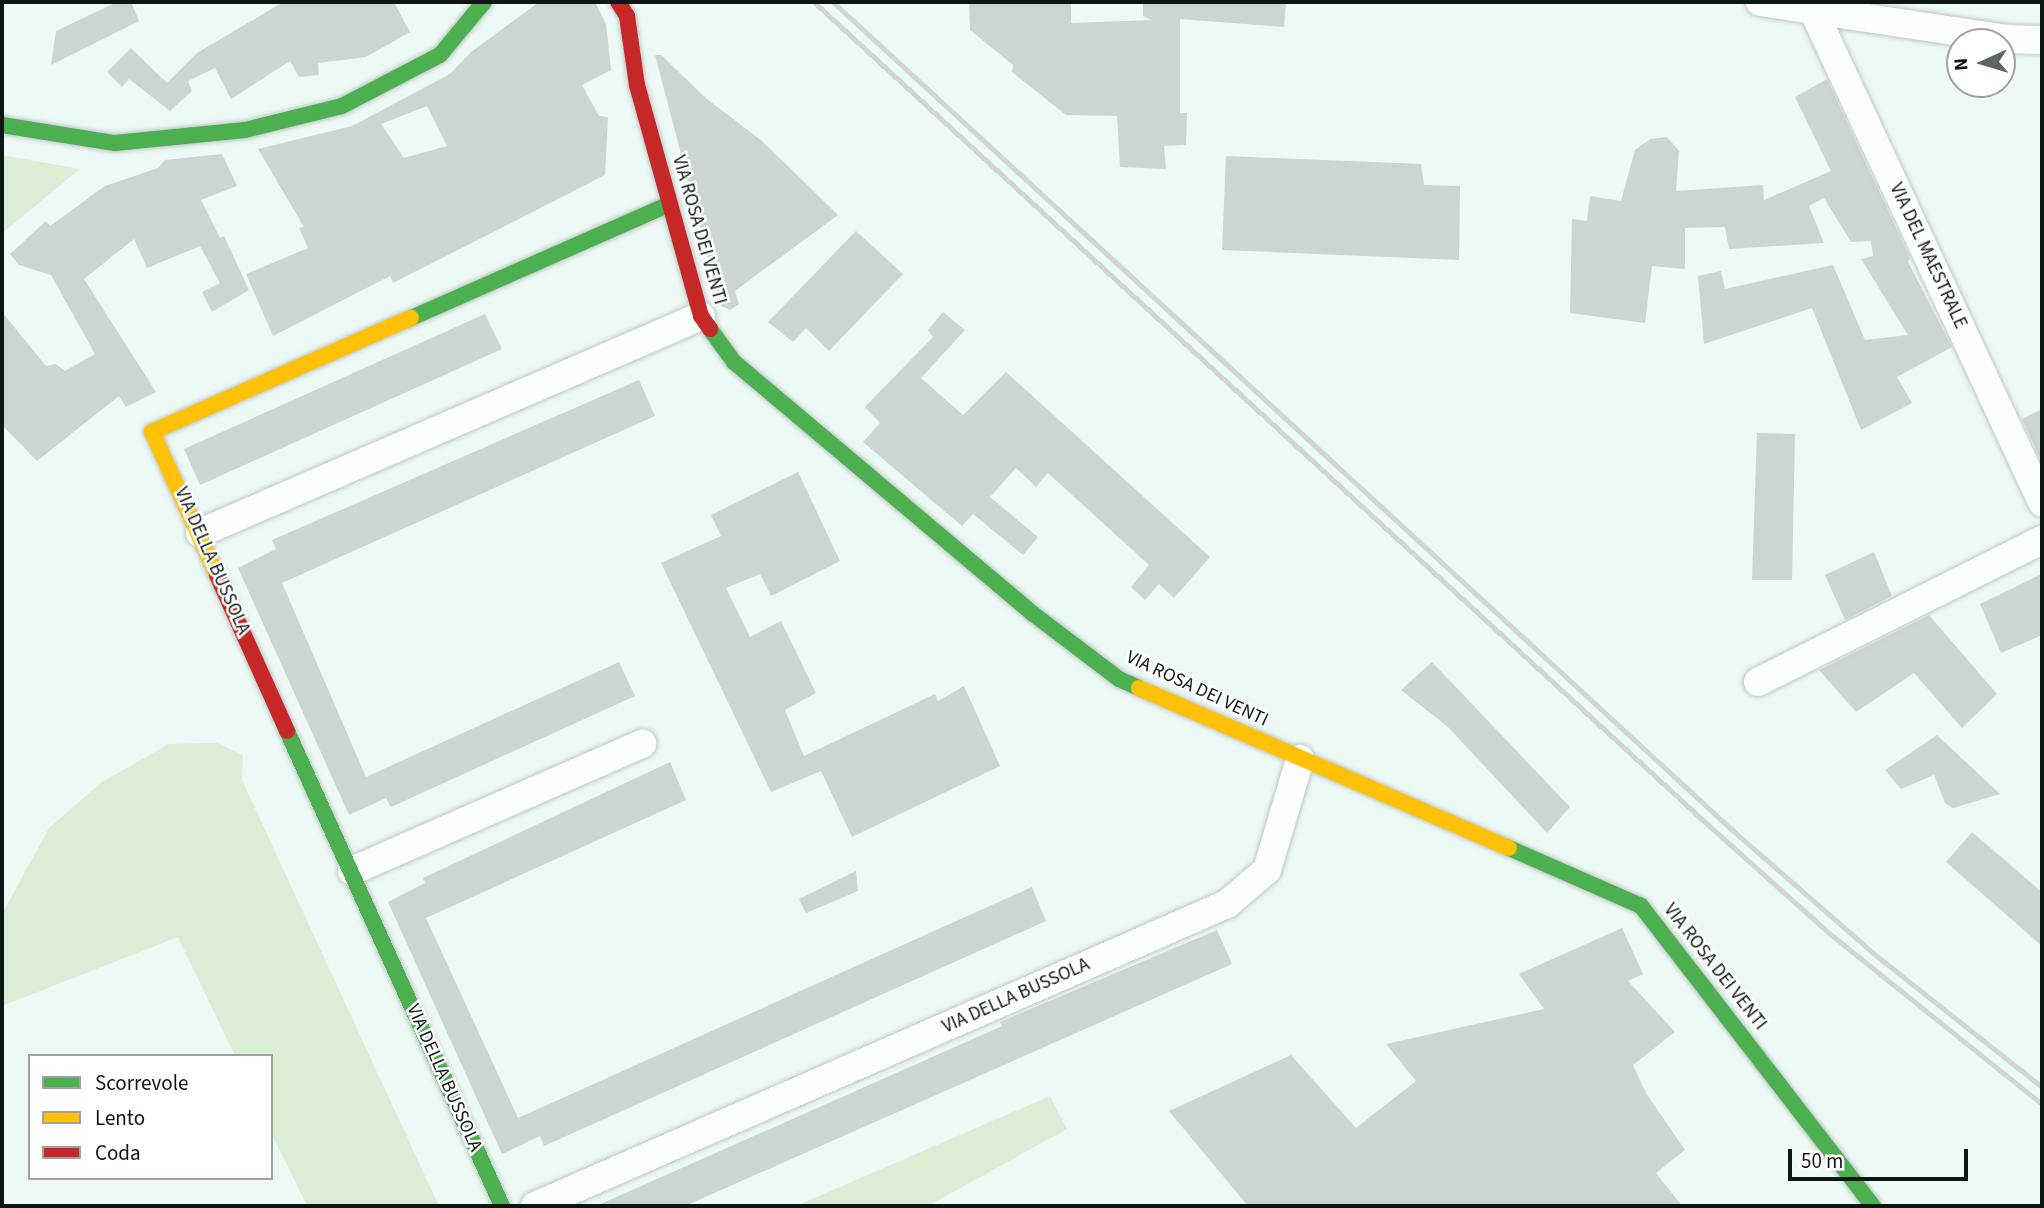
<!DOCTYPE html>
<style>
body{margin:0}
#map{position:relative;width:2044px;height:1208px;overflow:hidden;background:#edf9f5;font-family:"Source Sans 3",sans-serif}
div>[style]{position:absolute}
.green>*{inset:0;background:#dbedd5}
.building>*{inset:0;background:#cbd5d3}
.roads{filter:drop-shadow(0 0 2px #bec8c5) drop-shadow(0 0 2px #bec8c5)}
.street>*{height:28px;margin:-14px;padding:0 14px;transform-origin:14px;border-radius:14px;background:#fcfefe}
.fast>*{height:16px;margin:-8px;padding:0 8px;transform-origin:8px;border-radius:8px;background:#4caf50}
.slow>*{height:16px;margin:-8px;padding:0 8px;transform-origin:8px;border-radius:8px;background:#ffc107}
.jam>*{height:16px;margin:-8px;padding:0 8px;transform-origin:8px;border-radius:8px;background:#c62828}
.rail>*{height:5px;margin:-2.5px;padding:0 2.5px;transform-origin:2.5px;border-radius:2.5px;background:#d2d5d4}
span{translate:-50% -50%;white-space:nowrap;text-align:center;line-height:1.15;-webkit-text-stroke:5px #fff;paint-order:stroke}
.street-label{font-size:19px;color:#0e1614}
.frame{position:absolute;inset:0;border:4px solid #0e1614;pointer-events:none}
.legend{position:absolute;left:28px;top:1054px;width:245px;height:126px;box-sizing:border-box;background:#fff;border:2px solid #9fa2a1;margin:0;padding:9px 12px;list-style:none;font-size:21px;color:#0e1614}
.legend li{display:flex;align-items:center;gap:14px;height:35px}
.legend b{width:35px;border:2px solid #9fa2a1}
.north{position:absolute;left:1946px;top:28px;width:70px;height:70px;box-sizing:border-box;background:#fff;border:2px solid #9fa2a1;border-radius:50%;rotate:266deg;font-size:19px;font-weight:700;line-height:28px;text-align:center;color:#0e1614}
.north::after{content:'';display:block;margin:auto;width:24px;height:32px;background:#5c6563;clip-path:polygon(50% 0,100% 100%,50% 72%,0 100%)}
.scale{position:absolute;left:1788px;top:1149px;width:180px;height:32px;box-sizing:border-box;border:4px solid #0e1614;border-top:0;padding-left:9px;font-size:21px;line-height:24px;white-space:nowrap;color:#0e1614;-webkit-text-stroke:5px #fff;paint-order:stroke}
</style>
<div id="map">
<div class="green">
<i style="clip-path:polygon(2px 155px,80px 169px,2px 233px)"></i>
<i style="clip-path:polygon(217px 743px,243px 755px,242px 780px,439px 1206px,307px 1206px,271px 1132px,271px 1056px,235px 1056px,178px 937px,2px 1006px,2px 914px,49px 828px,102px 782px,169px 744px)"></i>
<i style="clip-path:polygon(1050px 1096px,1067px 1129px,928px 1206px,796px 1206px)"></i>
</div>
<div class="building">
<i style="clip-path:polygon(117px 2px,131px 2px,139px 21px,51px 65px,56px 31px)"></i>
<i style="clip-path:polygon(283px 2px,394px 2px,410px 32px,366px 57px,318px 63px,319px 75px,299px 77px,290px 61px,231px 99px,215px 68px,188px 81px,192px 91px,170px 111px,129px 79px,122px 87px,107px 72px,131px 48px,167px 83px,197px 53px)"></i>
<i style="clip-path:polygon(evenodd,539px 2px,595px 2px,606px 24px,611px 70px,582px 85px,599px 116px,608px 117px,605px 175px,393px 283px,390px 276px,273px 336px,246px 274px,308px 248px,299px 228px,304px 227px,258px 149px,352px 126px,450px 74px,471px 52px,539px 2px,427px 106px,447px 146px,404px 158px,381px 124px,427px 106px)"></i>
<i style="clip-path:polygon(969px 2px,1071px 2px,1071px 23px,1152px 20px,1143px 16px,1143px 2px,1286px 2px,1284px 27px,1180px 19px,1180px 113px,1187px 113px,1186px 145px,1164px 146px,1166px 169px,1120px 167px,1117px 116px,1066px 115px,1012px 72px,1013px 65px,970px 30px)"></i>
<i style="clip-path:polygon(655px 55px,661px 55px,707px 99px,762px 141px,838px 215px,735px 291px,739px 304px,730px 310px,721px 306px)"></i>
<i style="clip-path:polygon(1827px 79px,1910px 258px,1908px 262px,1952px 347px,1897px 377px,1912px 403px,1861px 430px,1812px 308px,1704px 344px,1698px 276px,1721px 271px,1725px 289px,1833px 265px,1865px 340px,1908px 335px,1861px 259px,1873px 256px,1871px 241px,1851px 242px,1824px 198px,1809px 206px,1824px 243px,1729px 249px,1725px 227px,1685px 228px,1685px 269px,1652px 266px,1645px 323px,1570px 313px,1572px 219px,1587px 221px,1590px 196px,1621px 201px,1635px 150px,1650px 139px,1667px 137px,1679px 151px,1676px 191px,1763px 185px,1764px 200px,1831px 171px,1795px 97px)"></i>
<i style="clip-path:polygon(222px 154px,237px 186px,201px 200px,220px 238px,224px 236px,249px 290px,212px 312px,202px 292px,220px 283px,200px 246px,147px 268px,134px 239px,84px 279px,156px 392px,126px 407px,119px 396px,37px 461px,2px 425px,2px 312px,46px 366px,56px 364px,65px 371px,95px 354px,51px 275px,19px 265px,10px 254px,46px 221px,50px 226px,105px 186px,158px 168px,165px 160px)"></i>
<i style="clip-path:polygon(1226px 156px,1421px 164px,1424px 185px,1460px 186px,1459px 260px,1222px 250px)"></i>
<i style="clip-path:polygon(856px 231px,903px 274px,829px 351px,806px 328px,793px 342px,768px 322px)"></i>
<i style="clip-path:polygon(943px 312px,965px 330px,921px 378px,963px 415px,1006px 372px,1210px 557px,1174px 598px,1159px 584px,1145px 600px,1131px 587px,1149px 565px,1048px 473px,1036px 487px,1016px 468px,990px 497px,1038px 537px,1023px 555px,973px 514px,962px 526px,863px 442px,880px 423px,865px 407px,933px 337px,928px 330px)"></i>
<i style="clip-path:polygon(485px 314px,502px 349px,200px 485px,184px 449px)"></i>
<i style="clip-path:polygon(639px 380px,655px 416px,282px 583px,366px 777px,619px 662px,635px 696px,391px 807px,386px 798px,349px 815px,238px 568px,276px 549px,272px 540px)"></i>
<i style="clip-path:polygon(2042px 409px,2042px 463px,2022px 419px)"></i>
<i style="clip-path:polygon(1757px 433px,1795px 434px,1792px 580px,1752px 580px)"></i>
<i style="clip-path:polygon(798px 472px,840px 561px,771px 596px,760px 574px,726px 588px,750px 637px,781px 621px,816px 693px,785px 710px,804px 756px,935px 694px,938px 701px,964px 686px,1000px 766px,852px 837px,821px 771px,771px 792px,661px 563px,721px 536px,711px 515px)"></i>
<i style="clip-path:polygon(1874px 552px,1892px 596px,1845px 620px,1825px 575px)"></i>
<i style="clip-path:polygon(2042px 574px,2042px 635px,2001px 653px,1980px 604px)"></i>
<i style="clip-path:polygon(1929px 615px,1997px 694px,1962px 728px,1914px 673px,1856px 712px,1819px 670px)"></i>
<i style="clip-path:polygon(1432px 662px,1570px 807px,1547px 833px,1448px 727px,1401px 690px)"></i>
<i style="clip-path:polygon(1937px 735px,2000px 794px,1953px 808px,1945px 803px,1934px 775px,1901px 789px,1885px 770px)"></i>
<i style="clip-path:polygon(670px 762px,686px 800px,426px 918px,518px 1118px,1032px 887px,1046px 921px,544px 1146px,540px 1136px,502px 1154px,388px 902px,425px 883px,423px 878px)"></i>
<i style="clip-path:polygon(1972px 832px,2042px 892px,2042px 946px,1946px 862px)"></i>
<i style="clip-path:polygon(856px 871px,858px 891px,806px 913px,799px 899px)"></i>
<i style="clip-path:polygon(1622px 928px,1643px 974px,1628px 981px,1675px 1032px,1633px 1065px,1646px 1093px,1685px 1150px,1656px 1173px,1682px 1206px,1248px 1206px,1169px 1111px,1291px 1055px,1356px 1128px,1416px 1081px,1386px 1044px,1544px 1009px,1519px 974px)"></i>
<i style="clip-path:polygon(1217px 930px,1232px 964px,685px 1206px,596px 1206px,1002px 1026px,1000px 1022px)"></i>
</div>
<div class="roads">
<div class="street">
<i style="left:1760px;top:2px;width:250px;rotate:8.5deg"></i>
<i style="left:2007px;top:39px;width:35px;rotate:2deg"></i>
<i style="left:1813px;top:10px;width:543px;rotate:65.04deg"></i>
<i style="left:200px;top:533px;width:546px;rotate:-23.42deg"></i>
<i style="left:1758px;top:682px;width:318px;rotate:-26.6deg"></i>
<i style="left:352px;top:871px;width:317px;rotate:-23.7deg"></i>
<i style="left:535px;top:1206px;width:755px;rotate:-23.58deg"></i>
<i style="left:1227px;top:904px;width:52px;rotate:-40.4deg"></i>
<i style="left:1267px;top:870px;width:116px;rotate:-73.4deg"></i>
</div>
<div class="fast">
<i style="left:2px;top:125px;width:114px;rotate:9.1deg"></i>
<i style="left:115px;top:143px;width:131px;rotate:-5.7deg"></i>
<i style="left:245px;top:130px;width:100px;rotate:-13.9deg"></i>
<i style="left:342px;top:106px;width:110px;rotate:-27.5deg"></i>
<i style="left:440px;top:55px;width:69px;rotate:-50.3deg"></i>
<i style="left:411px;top:318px;width:283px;rotate:-23.8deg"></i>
<i style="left:710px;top:329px;width:41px;rotate:54deg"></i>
<i style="left:734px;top:362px;width:390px;rotate:40.1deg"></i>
<i style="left:1032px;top:613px;width:109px;rotate:37.2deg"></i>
<i style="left:1119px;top:679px;width:22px;rotate:24deg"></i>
<i style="left:287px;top:731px;width:521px;rotate:65.65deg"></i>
<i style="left:1509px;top:848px;width:144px;rotate:23.7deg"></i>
<i style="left:1641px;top:906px;width:379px;rotate:52.3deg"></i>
</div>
<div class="slow">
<i style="left:217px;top:575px;width:157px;rotate:-114.4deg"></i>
<i style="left:152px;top:432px;width:283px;rotate:-23.8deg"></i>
<i style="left:1139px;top:688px;width:403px;rotate:23.4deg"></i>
</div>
<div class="jam">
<i style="left:618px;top:2px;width:17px;rotate:57deg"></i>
<i style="left:627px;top:16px;width:70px;rotate:81.8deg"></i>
<i style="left:637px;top:85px;width:240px;rotate:74.5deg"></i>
<i style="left:701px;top:316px;width:16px;rotate:55deg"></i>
<i style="left:217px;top:575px;width:171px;rotate:65.8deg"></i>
</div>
</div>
<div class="rail">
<i style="left:814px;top:2px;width:1199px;rotate:42.63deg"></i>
<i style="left:1696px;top:814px;width:178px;rotate:41.8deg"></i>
<i style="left:1829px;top:933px;width:273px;rotate:38.8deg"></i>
<i style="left:833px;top:2px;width:1221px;rotate:42.64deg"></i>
<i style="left:1731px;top:829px;width:189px;rotate:41.1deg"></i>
<i style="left:1873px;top:953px;width:216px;rotate:38.4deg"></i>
</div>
<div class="street-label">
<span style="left:699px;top:230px;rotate:74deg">VIA ROSA DEI VENTI</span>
<span style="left:1928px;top:256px;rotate:65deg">VIA DEL MAESTRALE</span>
<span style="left:212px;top:561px;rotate:66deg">VIA DELLA BUSSOLA</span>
<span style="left:1197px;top:689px;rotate:25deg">VIA ROSA DEI VENTI</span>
<span style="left:1715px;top:967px;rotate:52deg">VIA ROSA DEI VENTI</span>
<span style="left:1016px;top:996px;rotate:-24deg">VIA DELLA BUSSOLA</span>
<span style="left:444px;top:1078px;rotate:66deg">VIA DELLA BUSSOLA</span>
</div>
<div class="frame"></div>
<ul class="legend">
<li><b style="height:9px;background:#4caf50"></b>Scorrevole</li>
<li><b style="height:9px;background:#ffc107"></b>Lento</li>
<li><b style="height:9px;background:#c62828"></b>Coda</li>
</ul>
<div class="north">N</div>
<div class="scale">50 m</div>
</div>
